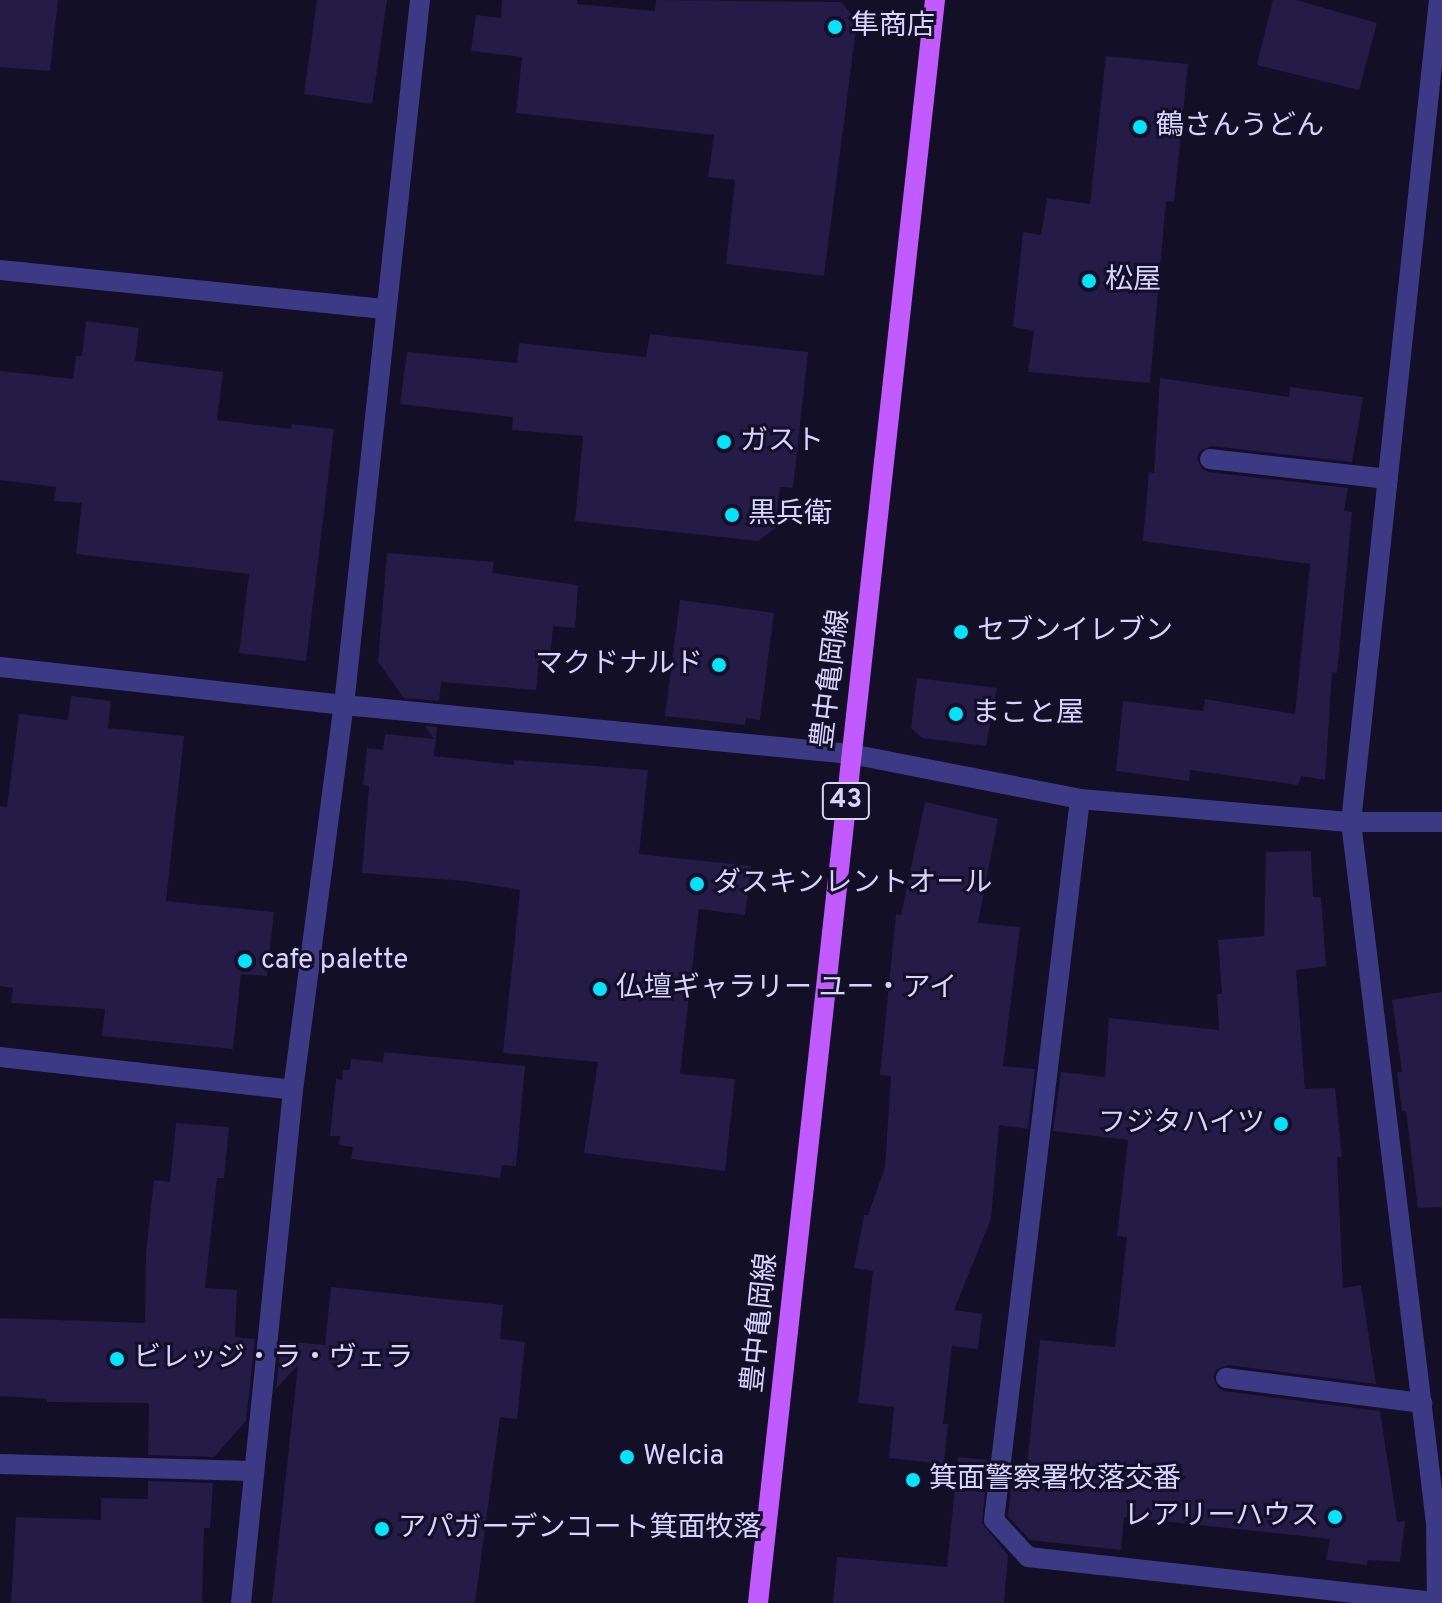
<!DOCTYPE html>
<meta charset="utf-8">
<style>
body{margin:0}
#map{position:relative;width:1442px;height:1603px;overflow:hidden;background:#130f26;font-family:Overpass,"Noto Sans JP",sans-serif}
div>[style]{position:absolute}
.building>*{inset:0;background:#241b47}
.minor>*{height:20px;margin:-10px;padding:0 10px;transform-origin:10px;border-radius:10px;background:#3d3a85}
.major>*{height:20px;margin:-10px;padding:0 10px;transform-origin:10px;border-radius:10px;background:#c25bff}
.dots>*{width:22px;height:22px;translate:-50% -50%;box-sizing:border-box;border:4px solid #130f26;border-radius:50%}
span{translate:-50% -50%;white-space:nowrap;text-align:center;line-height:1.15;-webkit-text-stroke:6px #130f26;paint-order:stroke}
.shield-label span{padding:2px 6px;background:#130f26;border:2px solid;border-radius:6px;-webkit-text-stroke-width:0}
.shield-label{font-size:26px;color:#d9d4ff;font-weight:700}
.poi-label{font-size:28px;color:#d9d4ff}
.left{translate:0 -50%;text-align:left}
.right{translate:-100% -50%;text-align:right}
.street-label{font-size:28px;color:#d9d4ff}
</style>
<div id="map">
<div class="building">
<i style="clip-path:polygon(0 0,58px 0,50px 71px,0 67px)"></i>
<i style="clip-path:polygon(317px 0,387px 0,372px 104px,304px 94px)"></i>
<i style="clip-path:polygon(502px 0,577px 0,577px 4px,655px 11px,656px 0,841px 2px,857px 21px,824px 276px,726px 264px,735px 180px,708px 177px,714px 135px,516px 113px,522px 57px,471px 51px,476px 15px,501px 18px)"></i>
<i style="clip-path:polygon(1273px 0,1296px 0,1377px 23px,1359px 90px,1257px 65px)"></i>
<i style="clip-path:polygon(1106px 56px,1188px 64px,1174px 202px,1166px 201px,1150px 383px,1028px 372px,1034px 331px,1013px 327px,1023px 232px,1041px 235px,1047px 198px,1090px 204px)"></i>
<i style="clip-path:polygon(86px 321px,139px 328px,135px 361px,223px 372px,217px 420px,291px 429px,292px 424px,334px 429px,306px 661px,239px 653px,249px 574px,76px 554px,82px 503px,54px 501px,56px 487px,0 480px,0 371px,73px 379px,76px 356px,82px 356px)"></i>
<i style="clip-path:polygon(650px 334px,808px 352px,793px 488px,780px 487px,775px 528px,758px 541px,575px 521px,583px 436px,512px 430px,513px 417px,400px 404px,407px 352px,517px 363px,519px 343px,646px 357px)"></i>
<i style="clip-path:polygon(1160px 378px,1289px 397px,1290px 387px,1363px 397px,1352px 462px,1211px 446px,1200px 451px,1197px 458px,1202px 469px,1209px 472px,1348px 488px,1344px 511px,1352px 512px,1337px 673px,1332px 672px,1325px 780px,1301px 776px,1298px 785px,1190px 770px,1189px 781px,1116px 771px,1123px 701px,1203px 711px,1205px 699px,1295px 714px,1310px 564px,1143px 541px,1149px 472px,1154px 473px)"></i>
<i style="clip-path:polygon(387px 553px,494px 562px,492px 573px,578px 585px,575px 628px,553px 626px,550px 661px,539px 661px,536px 690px,441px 682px,439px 701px,404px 698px,378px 662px)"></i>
<i style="clip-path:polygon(680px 600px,774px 613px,760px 720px,746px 718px,745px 725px,665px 716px)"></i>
<i style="clip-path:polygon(917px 678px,997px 688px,986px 746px,922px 738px,911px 728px)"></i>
<i style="clip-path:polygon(71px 696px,111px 701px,108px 728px,184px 736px,166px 901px,274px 912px,267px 976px,241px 974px,233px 1049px,102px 1036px,105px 1009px,11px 1003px,13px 988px,0 986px,0 806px,7px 807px,19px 714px,68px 720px)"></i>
<i style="clip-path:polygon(425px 726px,437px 727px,434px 756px,514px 765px,514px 760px,648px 770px,639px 854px,751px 866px,745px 915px,699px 909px,680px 1074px,735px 1079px,725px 1171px,584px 1153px,598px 1062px,503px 1053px,520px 890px,465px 881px,362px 873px,369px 786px,363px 785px,367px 748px,383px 750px,385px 734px,434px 739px)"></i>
<i style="clip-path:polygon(925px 802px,998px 819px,978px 923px,1020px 927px,1003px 1066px,1035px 1069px,1028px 1129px,999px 1125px,991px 1219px,954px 1310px,982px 1314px,978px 1349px,952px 1346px,943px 1424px,948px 1424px,944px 1464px,889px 1458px,894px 1407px,858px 1403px,873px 1271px,854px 1268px,864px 1215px,868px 1215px,885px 1167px,891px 1076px,880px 1075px,896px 914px,901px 915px)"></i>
<i style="clip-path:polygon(1311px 851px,1313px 897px,1321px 897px,1326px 966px,1296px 970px,1305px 1089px,1335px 1088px,1342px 1157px,1337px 1157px,1343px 1288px,1361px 1285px,1376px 1384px,1228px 1365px,1216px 1370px,1213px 1377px,1218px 1388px,1224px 1391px,1380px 1411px,1397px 1522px,1405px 1521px,1400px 1562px,1368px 1560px,1367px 1565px,1326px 1560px,1330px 1539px,1124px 1517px,1121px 1550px,1030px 1540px,1008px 1516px,1014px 1463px,1027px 1465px,1040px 1340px,1115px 1347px,1127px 1237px,1117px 1236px,1128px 1140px,1053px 1131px,1061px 1072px,1105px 1077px,1109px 1018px,1219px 1030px,1217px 994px,1222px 994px,1218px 940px,1264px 936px,1266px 852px)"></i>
<i style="clip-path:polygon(1442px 992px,1442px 1207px,1418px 1208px,1406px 1111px,1402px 1111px,1397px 1072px,1402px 1072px,1392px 1000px)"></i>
<i style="clip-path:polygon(384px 1052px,525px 1066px,516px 1166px,502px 1165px,500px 1178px,351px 1159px,353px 1147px,339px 1145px,340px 1136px,330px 1136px,336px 1079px,342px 1080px,343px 1070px,350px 1070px,351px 1059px,383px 1062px)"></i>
<i style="clip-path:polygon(176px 1123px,229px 1127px,224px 1178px,217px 1178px,205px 1288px,237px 1290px,235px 1337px,255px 1339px,246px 1421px,214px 1457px,148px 1455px,149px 1403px,47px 1402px,47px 1399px,0 1396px,0 1318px,145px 1323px,146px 1253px,154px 1180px,170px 1182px)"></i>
<i style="clip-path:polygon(331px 1287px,503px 1305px,500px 1339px,525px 1342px,517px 1419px,500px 1417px,475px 1603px,272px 1603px,298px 1365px,276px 1389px,281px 1341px,325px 1345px)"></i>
<i style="clip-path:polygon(958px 1457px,988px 1460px,982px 1523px,1008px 1555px,1004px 1603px,833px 1603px,837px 1557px,947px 1567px)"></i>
<i style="clip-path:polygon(148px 1481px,213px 1483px,210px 1528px,204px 1528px,202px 1603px,11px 1603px,16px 1517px,101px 1520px,101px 1498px,148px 1499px)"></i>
</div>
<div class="minor">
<i style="left:0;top:270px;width:388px;rotate:5.8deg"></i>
<i style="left:1210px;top:459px;width:179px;rotate:6.4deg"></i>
<i style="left:0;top:667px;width:346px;rotate:6.3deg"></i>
<i style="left:344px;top:705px;width:509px;rotate:5.52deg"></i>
<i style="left:851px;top:754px;width:233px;rotate:11.1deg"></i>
<i style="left:1080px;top:799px;width:272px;rotate:4.9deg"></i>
<i style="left:1351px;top:822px;width:91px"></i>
<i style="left:1080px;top:799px;width:726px;rotate:96.8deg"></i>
<i style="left:994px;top:1520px;width:50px;rotate:47.4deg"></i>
<i style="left:1028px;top:1557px;width:411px;rotate:6.3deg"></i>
<i style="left:0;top:1057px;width:295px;rotate:6.4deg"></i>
<i style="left:1226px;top:1378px;width:198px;rotate:7.3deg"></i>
<i style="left:0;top:1464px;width:253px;rotate:1.6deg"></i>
<i style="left:241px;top:1603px;width:516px;rotate:-84.21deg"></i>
<i style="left:293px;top:1090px;width:388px;rotate:-82.5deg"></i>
<i style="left:344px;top:705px;width:709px;rotate:-83.85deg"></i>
<i style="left:1437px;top:1603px;width:80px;rotate:-90.7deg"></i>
<i style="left:1436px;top:1523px;width:706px;rotate:-96.91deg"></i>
<i style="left:1351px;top:822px;width:827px;rotate:-83.89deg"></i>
</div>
<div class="major">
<i style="left:758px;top:1603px;width:1613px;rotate:-83.7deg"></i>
</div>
<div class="dots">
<i style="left:835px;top:27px;background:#00e5ff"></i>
<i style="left:1140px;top:127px;background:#00e5ff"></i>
<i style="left:1089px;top:281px;background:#00e5ff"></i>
<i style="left:724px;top:442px;background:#00e5ff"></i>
<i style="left:732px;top:515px;background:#00e5ff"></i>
<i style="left:961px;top:632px;background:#00e5ff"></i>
<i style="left:719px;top:665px;background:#00e5ff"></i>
<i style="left:956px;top:714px;background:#00e5ff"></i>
<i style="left:697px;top:884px;background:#00e5ff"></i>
<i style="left:245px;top:961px;background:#00e5ff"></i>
<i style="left:600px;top:989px;background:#00e5ff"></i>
<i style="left:1281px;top:1124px;background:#00e5ff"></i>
<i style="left:117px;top:1359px;background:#00e5ff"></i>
<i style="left:627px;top:1457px;background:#00e5ff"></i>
<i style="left:913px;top:1480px;background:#00e5ff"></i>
<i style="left:1335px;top:1517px;background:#00e5ff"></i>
<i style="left:382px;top:1529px;background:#00e5ff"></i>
</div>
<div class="shield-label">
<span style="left:846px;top:801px">43</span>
</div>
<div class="poi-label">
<span class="left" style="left:851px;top:27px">隼商店</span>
<span class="left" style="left:1156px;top:127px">鶴さんうどん</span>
<span class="left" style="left:1105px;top:281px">松屋</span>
<span class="left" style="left:740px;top:442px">ガスト</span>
<span class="left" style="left:748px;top:515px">黒兵衛</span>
<span class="left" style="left:977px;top:632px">セブンイレブン</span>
<span class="right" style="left:703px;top:665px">マクドナルド</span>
<span class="left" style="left:972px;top:714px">まこと屋</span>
<span class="left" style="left:713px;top:884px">ダスキンレントオール</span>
<span class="left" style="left:261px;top:961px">cafe palette</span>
<span class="left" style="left:616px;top:989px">仏壇ギャラリー ユー・アイ</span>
<span class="right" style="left:1265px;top:1124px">フジタハイツ</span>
<span class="left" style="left:133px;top:1359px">ビレッジ・ラ・ヴェラ</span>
<span class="left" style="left:643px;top:1457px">Welcia</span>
<span class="left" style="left:929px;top:1480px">箕面警察署牧落交番</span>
<span class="right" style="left:1319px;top:1517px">レアリーハウス</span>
<span class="left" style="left:398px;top:1529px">アパガーデンコート箕面牧落</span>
</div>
<div class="street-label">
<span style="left:832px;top:679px;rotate:-83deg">豊中亀岡線</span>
<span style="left:761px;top:1323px;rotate:-84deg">豊中亀岡線</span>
</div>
</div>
